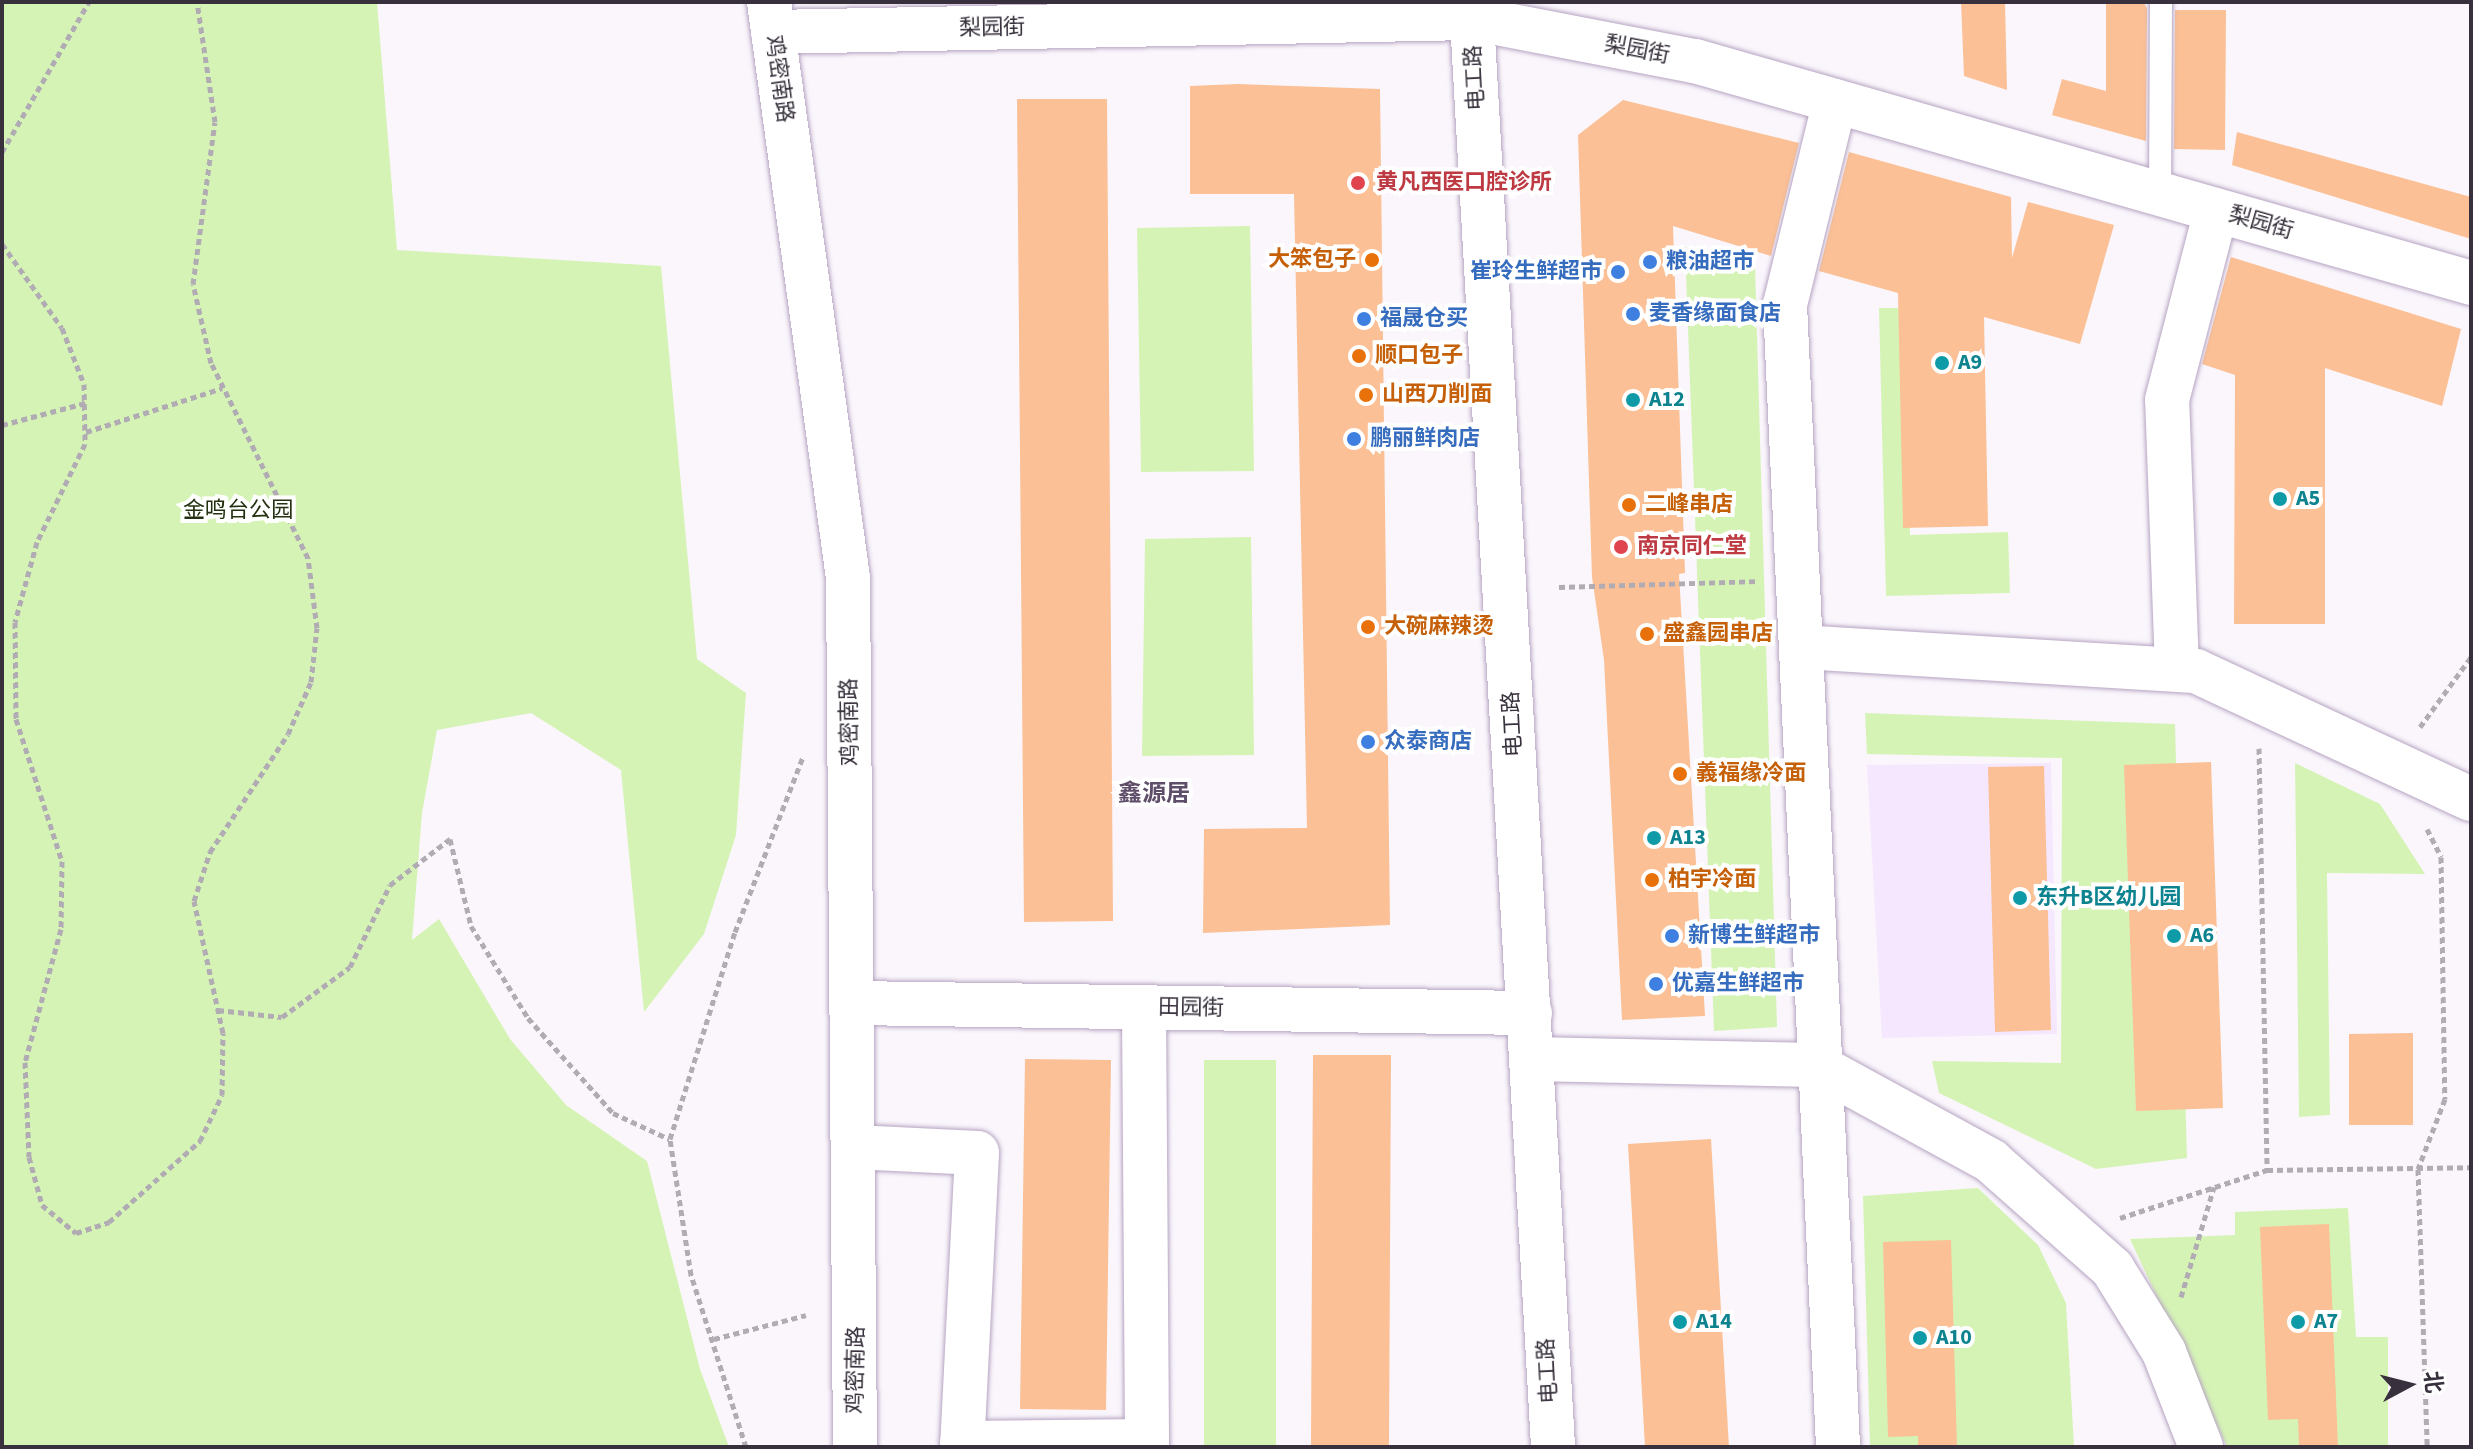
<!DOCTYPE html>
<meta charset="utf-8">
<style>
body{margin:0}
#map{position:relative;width:2473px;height:1449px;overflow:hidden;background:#faf6fc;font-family:"Source Sans 3","Noto Sans SC",sans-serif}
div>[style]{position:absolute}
.built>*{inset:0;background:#f5e7fe}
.green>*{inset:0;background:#d6f3b6}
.building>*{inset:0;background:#fbc095}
.path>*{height:5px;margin-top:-2.5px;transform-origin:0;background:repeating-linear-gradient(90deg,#b1acb4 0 6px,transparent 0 10px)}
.roads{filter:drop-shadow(0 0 2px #b6a4c2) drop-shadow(0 0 2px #b6a4c2)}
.service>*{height:22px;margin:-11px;padding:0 11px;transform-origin:11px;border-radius:11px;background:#fff}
.minor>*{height:44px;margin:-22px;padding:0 22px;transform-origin:22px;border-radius:22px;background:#fff}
.tertiary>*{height:44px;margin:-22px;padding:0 22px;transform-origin:22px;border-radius:22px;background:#fff}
.secondary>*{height:44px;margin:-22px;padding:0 22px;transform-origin:22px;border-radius:22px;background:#fff}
.dots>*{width:22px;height:22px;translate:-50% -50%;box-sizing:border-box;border:4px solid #fff;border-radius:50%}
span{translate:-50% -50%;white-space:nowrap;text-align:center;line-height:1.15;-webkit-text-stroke:8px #fff;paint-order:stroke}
.street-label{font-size:22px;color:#38313d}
.health-label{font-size:22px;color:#be3a42;font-weight:700}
.left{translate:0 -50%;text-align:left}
.food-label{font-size:22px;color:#c56008;font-weight:700}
.right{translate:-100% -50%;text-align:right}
.shop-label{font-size:22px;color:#366cbe;font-weight:700}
.culture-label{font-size:22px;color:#0d838f;font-weight:700}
.park-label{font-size:22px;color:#243212}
.neighbourhood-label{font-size:24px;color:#5f4e69;font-weight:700}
.frame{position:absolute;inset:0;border:4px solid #38313d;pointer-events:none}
.north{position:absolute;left:2369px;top:1345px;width:80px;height:80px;-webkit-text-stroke:6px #fff;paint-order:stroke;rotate:83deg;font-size:22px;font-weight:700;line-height:32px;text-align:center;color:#38313d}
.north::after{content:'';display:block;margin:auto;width:28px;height:36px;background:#38313d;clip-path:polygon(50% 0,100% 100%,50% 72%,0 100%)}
</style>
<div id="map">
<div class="built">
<i style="clip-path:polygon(2051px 763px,2057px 1034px,1882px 1038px,1867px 765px)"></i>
</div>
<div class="green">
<i style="clip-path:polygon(2px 2px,377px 2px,397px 250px,661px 266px,697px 659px,746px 693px,736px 835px,704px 934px,644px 1012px,621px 770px,531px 713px,437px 730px,422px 813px,412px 940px,439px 919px,510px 1039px,566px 1105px,647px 1161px,700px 1369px,729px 1447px,2px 1447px)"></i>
<i style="clip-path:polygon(1250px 226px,1254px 471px,1141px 472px,1137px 228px)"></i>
<i style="clip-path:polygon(1685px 247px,1755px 265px,1777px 1027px,1714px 1031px)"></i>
<i style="clip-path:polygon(1879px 308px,1904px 308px,1910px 535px,2008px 532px,2010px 593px,1886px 596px)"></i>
<i style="clip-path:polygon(1251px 537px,1254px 755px,1142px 756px,1145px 539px)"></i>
<i style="clip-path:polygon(1865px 713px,2175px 724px,2187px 1158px,2096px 1169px,1939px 1093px,1932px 1061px,2061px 1063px,2062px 758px,1867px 754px)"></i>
<i style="clip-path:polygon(2295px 763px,2380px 804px,2425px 874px,2327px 873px,2330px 1115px,2299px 1117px)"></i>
<i style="clip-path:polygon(1204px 1060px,1276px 1060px,1276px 1447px,1204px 1447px)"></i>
<i style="clip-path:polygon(1978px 1188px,2038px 1245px,2066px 1303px,2074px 1447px,1870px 1447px,1863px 1196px)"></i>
<i style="clip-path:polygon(2348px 1208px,2356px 1337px,2388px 1337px,2388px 1447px,2227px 1447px,2130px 1239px,2235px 1235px,2235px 1212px)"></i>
</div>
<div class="building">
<i style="clip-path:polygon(1961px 2px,2005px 2px,2007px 90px,1964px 76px)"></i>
<i style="clip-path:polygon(2106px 2px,2144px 2px,2147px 9px,2146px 141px,2052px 115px,2062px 79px,2106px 91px)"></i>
<i style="clip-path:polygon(2175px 10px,2226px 10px,2225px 150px,2174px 149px)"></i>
<i style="clip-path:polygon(1238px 84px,1380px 89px,1390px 925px,1203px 933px,1204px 829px,1307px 828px,1294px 194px,1190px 194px,1190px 86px)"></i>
<i style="clip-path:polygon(1017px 99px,1107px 99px,1113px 921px,1024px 922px)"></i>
<i style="clip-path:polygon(1623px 100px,1799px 143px,1771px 256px,1673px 226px,1685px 573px,1679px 574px,1705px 1016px,1622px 1020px,1604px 660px,1592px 577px,1578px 135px)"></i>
<i style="clip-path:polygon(2237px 132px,2471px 197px,2471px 239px,2232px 165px)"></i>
<i style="clip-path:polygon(1849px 152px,2011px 197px,2012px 258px,2028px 202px,2114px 225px,2080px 344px,1984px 317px,1988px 526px,1903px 528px,1898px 293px,1819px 271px)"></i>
<i style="clip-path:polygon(2231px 257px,2461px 329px,2442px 406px,2325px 368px,2325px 624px,2234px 624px,2235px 375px,2202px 364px)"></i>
<i style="clip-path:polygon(2211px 762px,2223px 1108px,2136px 1111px,2124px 765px)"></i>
<i style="clip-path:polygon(2044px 766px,2051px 1030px,1995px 1032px,1988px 767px)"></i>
<i style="clip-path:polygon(2413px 1033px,2413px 1125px,2349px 1125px,2349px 1034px)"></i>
<i style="clip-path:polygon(1313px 1055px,1391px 1055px,1389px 1447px,1311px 1447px)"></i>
<i style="clip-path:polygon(1025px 1059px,1111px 1060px,1106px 1410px,1020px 1409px)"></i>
<i style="clip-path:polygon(1711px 1139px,1729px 1447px,1645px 1447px,1628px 1144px)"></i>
<i style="clip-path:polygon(2329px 1224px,2338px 1447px,2299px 1447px,2298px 1419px,2268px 1420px,2260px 1227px)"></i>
<i style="clip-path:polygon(1951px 1240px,1957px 1447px,1918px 1447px,1918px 1436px,1888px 1437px,1883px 1242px)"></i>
</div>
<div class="path">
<i style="left:2px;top:152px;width:173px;rotate:-59.9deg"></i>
<i style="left:2px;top:244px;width:103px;rotate:54.5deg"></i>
<i style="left:62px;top:328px;width:60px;rotate:68.6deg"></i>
<i style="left:84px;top:384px;width:60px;rotate:89deg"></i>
<i style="left:85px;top:444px;width:109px;rotate:116.1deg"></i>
<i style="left:37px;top:542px;width:83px;rotate:105.4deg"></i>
<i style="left:15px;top:622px;width:97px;rotate:89.4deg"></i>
<i style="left:16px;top:719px;width:149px;rotate:72.1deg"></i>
<i style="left:62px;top:861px;width:68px;rotate:90.8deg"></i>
<i style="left:61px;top:929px;width:138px;rotate:105.1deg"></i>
<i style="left:25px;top:1062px;width:95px;rotate:87.6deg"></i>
<i style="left:29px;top:1157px;width:50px;rotate:74.8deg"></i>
<i style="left:42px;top:1205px;width:44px;rotate:39.5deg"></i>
<i style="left:76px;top:1233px;width:35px;rotate:-18deg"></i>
<i style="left:109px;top:1222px;width:122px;rotate:-41.7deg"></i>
<i style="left:200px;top:1141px;width:51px;rotate:-64.4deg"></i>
<i style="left:222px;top:1095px;width:62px;rotate:-89.1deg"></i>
<i style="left:223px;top:1033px;width:135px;rotate:-102.4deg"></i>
<i style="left:194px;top:901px;width:52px;rotate:-71.9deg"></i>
<i style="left:210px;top:852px;width:141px;rotate:-56.5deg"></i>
<i style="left:288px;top:734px;width:57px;rotate:-66.1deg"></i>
<i style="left:311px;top:682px;width:54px;rotate:-83.7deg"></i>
<i style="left:317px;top:628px;width:71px;rotate:-97.3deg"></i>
<i style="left:308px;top:558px;width:218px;rotate:-116.4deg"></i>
<i style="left:211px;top:363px;width:81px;rotate:-102.8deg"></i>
<i style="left:193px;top:284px;width:163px;rotate:-82.3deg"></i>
<i style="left:215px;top:122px;width:121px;rotate:-98.5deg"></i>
<i style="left:2px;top:425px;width:86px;rotate:-14.8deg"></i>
<i style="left:86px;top:432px;width:143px;rotate:-17.9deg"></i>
<i style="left:1559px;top:587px;width:198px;rotate:-1.7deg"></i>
<i style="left:2420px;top:727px;width:87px;rotate:-53.9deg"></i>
<i style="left:2259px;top:748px;width:422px;rotate:88.9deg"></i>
<i style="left:2267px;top:1170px;width:204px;rotate:-0.8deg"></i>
<i style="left:2427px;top:829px;width:31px;rotate:63deg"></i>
<i style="left:2441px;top:857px;width:242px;rotate:89.1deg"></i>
<i style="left:2445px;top:1099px;width:75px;rotate:111.1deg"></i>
<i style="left:2418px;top:1169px;width:278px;rotate:88.1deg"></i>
<i style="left:1719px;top:942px;width:51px;rotate:-2.2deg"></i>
<i style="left:218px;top:1010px;width:64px;rotate:6.2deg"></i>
<i style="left:282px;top:1017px;width:84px;rotate:-36.3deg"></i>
<i style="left:350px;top:967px;width:91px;rotate:-64deg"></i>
<i style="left:390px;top:885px;width:76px;rotate:-37.5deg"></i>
<i style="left:450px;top:839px;width:89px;rotate:76.4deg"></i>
<i style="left:471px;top:926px;width:108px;rotate:58.2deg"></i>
<i style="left:528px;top:1018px;width:127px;rotate:48.2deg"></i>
<i style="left:613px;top:1113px;width:62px;rotate:24.9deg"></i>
<i style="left:2120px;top:1218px;width:155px;rotate:-18.1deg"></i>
<i style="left:2181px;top:1297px;width:115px;rotate:-73.3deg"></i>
<i style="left:714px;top:1339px;width:95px;rotate:-14.6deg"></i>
<i style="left:746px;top:1447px;width:181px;rotate:-107.7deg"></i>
<i style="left:691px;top:1275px;width:138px;rotate:-98.8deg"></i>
<i style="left:670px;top:1139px;width:217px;rotate:-72.6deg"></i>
<i style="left:735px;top:932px;width:188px;rotate:-68.8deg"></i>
</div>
<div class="roads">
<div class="service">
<i style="left:2160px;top:194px;width:192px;rotate:-89.7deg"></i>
</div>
<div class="minor">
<i style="left:773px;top:32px;width:698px;rotate:-1.15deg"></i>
<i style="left:1471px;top:18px;width:228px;rotate:10.9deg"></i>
<i style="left:1695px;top:61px;width:807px;rotate:15.96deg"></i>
<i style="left:1835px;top:101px;width:210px;rotate:103.8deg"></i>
<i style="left:1785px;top:305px;width:1143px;rotate:87.34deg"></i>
<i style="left:1801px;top:647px;width:396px;rotate:3.5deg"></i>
<i style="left:2196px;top:671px;width:303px;rotate:25deg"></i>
<i style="left:2177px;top:669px;width:269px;rotate:-92.1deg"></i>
<i style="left:2167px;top:400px;width:196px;rotate:-75.5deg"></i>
<i style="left:853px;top:1003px;width:677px;rotate:0.85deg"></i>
<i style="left:1144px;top:1007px;width:440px;rotate:89.6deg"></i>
<i style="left:1531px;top:1059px;width:285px;rotate:1.2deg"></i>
<i style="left:1816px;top:1065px;width:200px;rotate:28.7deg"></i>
<i style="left:1991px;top:1161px;width:162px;rotate:41.5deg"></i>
<i style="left:2112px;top:1268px;width:99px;rotate:58.2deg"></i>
<i style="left:2164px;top:1352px;width:102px;rotate:68.7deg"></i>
<i style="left:855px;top:1147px;width:122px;rotate:2.8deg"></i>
<i style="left:977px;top:1153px;width:294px;rotate:92.9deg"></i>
<i style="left:962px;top:1443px;width:185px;rotate:-0.6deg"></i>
</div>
<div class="tertiary">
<i style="left:1471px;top:2px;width:1447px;rotate:86.75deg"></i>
</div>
<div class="secondary">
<i style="left:769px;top:2px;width:581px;rotate:82.19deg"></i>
<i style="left:848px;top:578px;width:869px;rotate:89.54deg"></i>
</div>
</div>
<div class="dots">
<i style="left:1358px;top:183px;background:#e0444e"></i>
<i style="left:1372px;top:260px;background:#e8710a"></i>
<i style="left:1650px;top:262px;background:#3f7fe0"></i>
<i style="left:1618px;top:272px;background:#3f7fe0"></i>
<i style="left:1633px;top:314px;background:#3f7fe0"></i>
<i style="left:1364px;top:319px;background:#3f7fe0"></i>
<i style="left:1359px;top:356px;background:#e8710a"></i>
<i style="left:1942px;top:363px;background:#0f9aa8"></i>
<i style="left:1366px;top:395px;background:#e8710a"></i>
<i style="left:1633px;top:400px;background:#0f9aa8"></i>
<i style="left:1354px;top:439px;background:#3f7fe0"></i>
<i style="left:2280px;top:499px;background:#0f9aa8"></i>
<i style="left:1629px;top:505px;background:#e8710a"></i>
<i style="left:1621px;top:547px;background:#e0444e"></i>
<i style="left:1368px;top:627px;background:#e8710a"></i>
<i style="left:1647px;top:634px;background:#e8710a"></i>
<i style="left:1368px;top:742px;background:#3f7fe0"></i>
<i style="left:1680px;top:774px;background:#e8710a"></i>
<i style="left:1654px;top:838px;background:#0f9aa8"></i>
<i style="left:1652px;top:880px;background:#e8710a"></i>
<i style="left:2020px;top:898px;background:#0f9aa8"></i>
<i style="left:1672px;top:936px;background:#3f7fe0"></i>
<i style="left:2174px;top:936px;background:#0f9aa8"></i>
<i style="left:1656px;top:984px;background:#3f7fe0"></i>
<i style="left:1680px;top:1322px;background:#0f9aa8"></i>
<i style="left:2298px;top:1322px;background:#0f9aa8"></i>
<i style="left:1920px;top:1338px;background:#0f9aa8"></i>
</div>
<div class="street-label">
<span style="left:992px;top:28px;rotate:-1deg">梨园街</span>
<span style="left:1637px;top:50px;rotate:11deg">梨园街</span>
<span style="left:1475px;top:78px;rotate:-93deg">电工路</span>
<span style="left:779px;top:79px;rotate:82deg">鸡密南路</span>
<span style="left:2261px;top:223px;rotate:16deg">梨园街</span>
<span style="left:850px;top:722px;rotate:-91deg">鸡密南路</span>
<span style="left:1513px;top:724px;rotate:-93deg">电工路</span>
<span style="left:1191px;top:1008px;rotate:1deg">田园街</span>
<span style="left:856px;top:1370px;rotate:-89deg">鸡密南路</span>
<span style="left:1548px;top:1371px;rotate:-93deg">电工路</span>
</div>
<div class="health-label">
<span class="left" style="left:1376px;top:183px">黄凡西医口腔诊所</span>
<span class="left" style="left:1637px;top:547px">南京同仁堂</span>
</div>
<div class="food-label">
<span class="right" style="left:1356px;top:260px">大笨包子</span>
<span class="left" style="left:1375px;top:356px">顺口包子</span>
<span class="left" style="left:1382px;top:395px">山西刀削面</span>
<span class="left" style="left:1645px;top:505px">二峰串店</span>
<span class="left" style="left:1384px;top:627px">大碗麻辣烫</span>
<span class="left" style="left:1663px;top:634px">盛鑫园串店</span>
<span class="left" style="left:1696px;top:774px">義福缘冷面</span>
<span class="left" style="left:1668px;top:880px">柏宇冷面</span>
</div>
<div class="shop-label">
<span class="left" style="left:1666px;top:262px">粮油超市</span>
<span class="right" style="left:1602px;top:272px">崔玲生鲜超市</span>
<span class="left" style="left:1649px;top:314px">麦香缘面食店</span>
<span class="left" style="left:1380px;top:319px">福晟仓买</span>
<span class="left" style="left:1370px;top:439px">鹏丽鲜肉店</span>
<span class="left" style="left:1384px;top:742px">众泰商店</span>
<span class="left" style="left:1688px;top:936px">新博生鲜超市</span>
<span class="left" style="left:1672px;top:984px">优嘉生鲜超市</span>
</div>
<div class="culture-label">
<span class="left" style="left:1958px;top:363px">A9</span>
<span class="left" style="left:1649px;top:400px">A12</span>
<span class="left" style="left:2296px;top:499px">A5</span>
<span class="left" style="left:1670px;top:838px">A13</span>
<span class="left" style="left:2036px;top:898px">东升B区幼儿园</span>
<span class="left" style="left:2190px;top:936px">A6</span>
<span class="left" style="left:1696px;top:1322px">A14</span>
<span class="left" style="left:2314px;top:1322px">A7</span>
<span class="left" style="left:1936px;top:1338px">A10</span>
</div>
<div class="park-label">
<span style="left:238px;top:511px">金鸣台公园</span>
</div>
<div class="neighbourhood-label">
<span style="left:1154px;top:794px">鑫源居</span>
</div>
<div class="frame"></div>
<div class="north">北</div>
</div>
